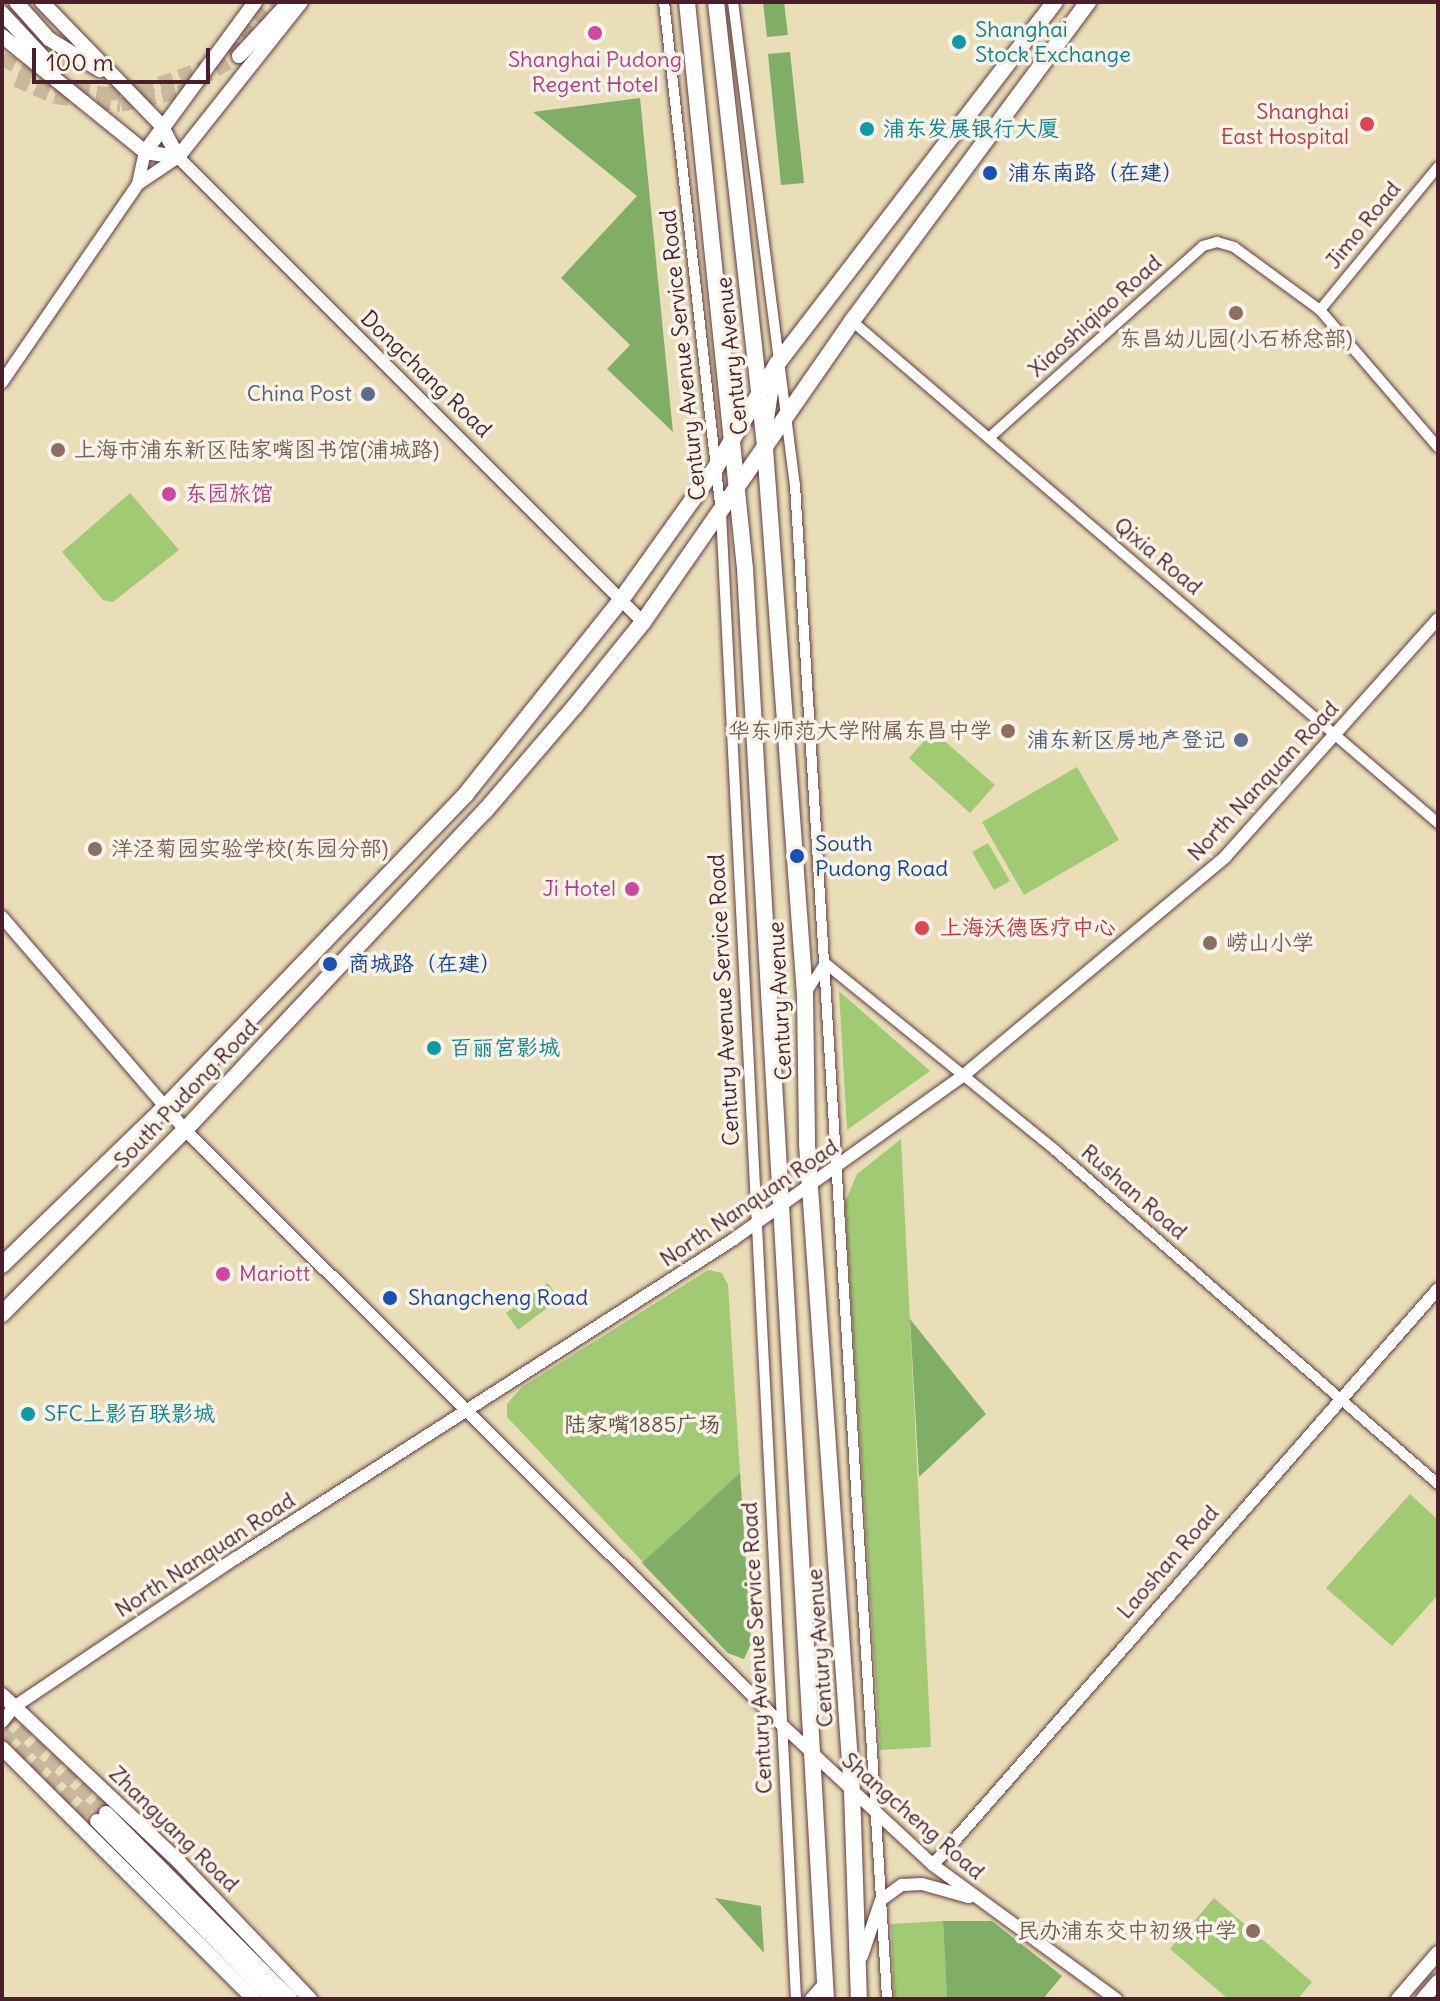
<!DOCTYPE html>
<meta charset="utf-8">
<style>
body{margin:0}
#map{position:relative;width:1440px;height:2001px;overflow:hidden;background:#eadeb9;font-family:Delius,"LXGW WenKai TC",sans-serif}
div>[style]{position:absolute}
.green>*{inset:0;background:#a2ca75}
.forest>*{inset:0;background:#81ae66}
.secondary-tunnel>*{height:14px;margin-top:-7px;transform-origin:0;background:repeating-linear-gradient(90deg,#cab89d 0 14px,transparent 0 21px)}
.roads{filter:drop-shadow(0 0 2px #623c40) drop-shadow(0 0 2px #623c40)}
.minor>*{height:10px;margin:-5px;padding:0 5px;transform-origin:5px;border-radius:5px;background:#fff}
.tertiary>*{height:12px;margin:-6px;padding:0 6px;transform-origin:6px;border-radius:6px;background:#fff}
.secondary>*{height:14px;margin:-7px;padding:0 7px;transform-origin:7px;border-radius:7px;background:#fff}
.primary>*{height:16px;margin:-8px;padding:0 8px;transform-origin:8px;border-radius:8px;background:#fff}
.dots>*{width:22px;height:22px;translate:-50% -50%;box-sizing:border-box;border:4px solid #f7f3e8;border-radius:50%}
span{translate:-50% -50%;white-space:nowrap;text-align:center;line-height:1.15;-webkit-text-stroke:7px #f7f3e8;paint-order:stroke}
.culture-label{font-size:22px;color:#0d838f}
.left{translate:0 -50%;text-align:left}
.hotel-label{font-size:22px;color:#b23c85}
.right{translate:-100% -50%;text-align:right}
.health-label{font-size:22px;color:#be3a42}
.transit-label{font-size:22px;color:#164399}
.street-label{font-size:22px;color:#4a1f2b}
.education-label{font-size:22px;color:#785e54}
.service-label{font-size:22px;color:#4e5e75}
.park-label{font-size:22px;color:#645241}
.frame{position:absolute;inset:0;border:4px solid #4a1f2b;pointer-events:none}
.scale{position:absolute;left:32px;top:48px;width:178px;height:36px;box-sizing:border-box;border:4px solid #4a1f2b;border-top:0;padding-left:10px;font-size:24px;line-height:28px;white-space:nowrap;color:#4a1f2b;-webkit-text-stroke:6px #f7f3e8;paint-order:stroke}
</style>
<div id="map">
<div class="green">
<i style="clip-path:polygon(130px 493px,179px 550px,113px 602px,103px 600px,62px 552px)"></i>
<i style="clip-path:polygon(933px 731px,995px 785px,970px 813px,909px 758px)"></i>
<i style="clip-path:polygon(1077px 767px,1119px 840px,1024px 895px,982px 822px)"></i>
<i style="clip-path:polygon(988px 843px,1010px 881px,994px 890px,972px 852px)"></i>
<i style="clip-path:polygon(839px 991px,930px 1071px,847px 1130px)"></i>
<i style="clip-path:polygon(901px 1139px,931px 1747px,880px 1750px,845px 1202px,857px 1174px)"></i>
<i style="clip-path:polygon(708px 1270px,722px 1273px,728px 1285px,751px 1643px,744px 1659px,728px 1653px,507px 1417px,507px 1404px,522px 1387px)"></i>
<i style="clip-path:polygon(548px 1283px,559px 1299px,518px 1330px,506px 1313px)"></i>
<i style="clip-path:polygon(1410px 1494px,1438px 1520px,1438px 1595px,1392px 1646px,1326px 1588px)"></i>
<i style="clip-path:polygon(1214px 1898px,1312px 1982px,1298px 1999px,1228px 1999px,1170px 1949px)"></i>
<i style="clip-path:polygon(943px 1921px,947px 1999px,894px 1999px,891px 1924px)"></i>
</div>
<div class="forest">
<i style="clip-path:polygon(763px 2px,784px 2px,788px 35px,767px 37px)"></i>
<i style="clip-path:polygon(790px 52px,804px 183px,781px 185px,768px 54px)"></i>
<i style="clip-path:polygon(640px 98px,673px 432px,607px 369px,630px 345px,561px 278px,637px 196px,533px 112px)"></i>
<i style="clip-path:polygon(910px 1319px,986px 1414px,919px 1477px)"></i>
<i style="clip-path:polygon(740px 1473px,751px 1643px,744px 1659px,728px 1653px,642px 1563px)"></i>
<i style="clip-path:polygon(715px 1898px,761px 1906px,764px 1953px)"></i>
<i style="clip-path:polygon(943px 1921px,992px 1921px,1062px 1976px,1043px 1999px,947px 1999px)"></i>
</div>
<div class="secondary-tunnel">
<i style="left:2px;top:59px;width:59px;rotate:27deg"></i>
<i style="left:55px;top:86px;width:52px;rotate:8.9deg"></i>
<i style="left:106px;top:94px;width:34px;rotate:-5deg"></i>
<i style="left:140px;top:91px;width:76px;rotate:-20.1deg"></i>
<i style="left:211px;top:65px;width:90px;rotate:-44.5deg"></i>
<i style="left:16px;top:80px;width:43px;rotate:23.6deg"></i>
<i style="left:55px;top:97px;width:66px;rotate:6.9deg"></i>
<i style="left:121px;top:105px;width:60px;rotate:-12.4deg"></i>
<i style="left:180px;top:92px;width:69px;rotate:-31.4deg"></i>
<i style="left:2px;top:1715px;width:143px;rotate:43.3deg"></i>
<i style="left:2px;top:1733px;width:129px;rotate:42.8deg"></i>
</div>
<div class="roads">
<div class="minor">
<i style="left:664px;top:2px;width:514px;rotate:83.64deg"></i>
<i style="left:721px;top:513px;width:1488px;rotate:87.11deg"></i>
<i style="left:733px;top:2px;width:487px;rotate:82.7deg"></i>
<i style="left:795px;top:485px;width:1517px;rotate:86.52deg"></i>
<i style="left:1320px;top:310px;width:185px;rotate:-50.5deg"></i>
<i style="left:852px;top:321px;width:772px;rotate:40.59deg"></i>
<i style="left:768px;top:426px;width:48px;rotate:-81.5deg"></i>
<i style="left:989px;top:438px;width:288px;rotate:-41.9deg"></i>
<i style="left:1203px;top:246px;width:15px;rotate:-16deg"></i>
<i style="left:1217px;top:242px;width:18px;rotate:16deg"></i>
<i style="left:1234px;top:247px;width:107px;rotate:36.2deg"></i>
<i style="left:1320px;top:310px;width:181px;rotate:49.3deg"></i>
<i style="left:825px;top:963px;width:298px;rotate:39.1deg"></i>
<i style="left:1056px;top:1151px;width:507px;rotate:41.08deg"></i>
<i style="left:805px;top:995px;width:36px;rotate:-58deg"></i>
</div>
<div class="tertiary">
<i style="left:138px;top:184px;width:33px;rotate:-78deg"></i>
<i style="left:2px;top:382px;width:240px;rotate:-55.5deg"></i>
<i style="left:138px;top:184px;width:48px;rotate:-34deg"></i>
<i style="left:178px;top:157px;width:658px;rotate:45deg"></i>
<i style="left:2px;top:917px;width:281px;rotate:49.3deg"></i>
<i style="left:185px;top:1130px;width:843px;rotate:44.9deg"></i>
<i style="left:782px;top:1725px;width:206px;rotate:42.8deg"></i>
<i style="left:933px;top:1865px;width:227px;rotate:36.2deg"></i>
<i style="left:2px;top:1722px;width:19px;rotate:-51deg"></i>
<i style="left:14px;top:1707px;width:267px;rotate:-33.9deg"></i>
<i style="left:236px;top:1558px;width:591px;rotate:-32.64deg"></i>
<i style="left:734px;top:1239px;width:284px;rotate:-35.5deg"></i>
<i style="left:965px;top:1074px;width:339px;rotate:-39.8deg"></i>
<i style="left:1225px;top:857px;width:319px;rotate:-48.2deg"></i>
<i style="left:933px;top:1865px;width:766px;rotate:-48.76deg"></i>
<i style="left:862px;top:1956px;width:59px;rotate:-71.3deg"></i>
<i style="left:881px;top:1900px;width:26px;rotate:-36deg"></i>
<i style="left:902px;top:1885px;width:20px;rotate:-3deg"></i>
<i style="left:922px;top:1884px;width:49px;rotate:15.5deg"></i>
<i style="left:811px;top:1999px;width:20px;rotate:-49deg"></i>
</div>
<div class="secondary">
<i style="left:16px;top:2px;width:50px;rotate:48.3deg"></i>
<i style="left:49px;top:39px;width:60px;rotate:31.3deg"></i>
<i style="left:42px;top:2px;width:171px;rotate:45.9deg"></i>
<i style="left:161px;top:125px;width:36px;rotate:62deg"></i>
<i style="left:2px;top:13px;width:78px;rotate:47.1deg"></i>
<i style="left:2px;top:36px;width:184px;rotate:39deg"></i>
<i style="left:145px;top:152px;width:33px;rotate:9deg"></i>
<i style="left:239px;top:56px;width:74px;rotate:-47.2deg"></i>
<i style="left:145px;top:152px;width:186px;rotate:-53.7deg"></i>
<i style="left:178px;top:157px;width:198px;rotate:-51.6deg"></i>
<i style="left:2px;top:1695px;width:243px;rotate:43.3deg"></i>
<i style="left:179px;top:1862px;width:190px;rotate:46.3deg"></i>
<i style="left:2px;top:1748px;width:356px;rotate:44.9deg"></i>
<i style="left:106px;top:1813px;width:262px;rotate:45.2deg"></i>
<i style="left:97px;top:1821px;width:250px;rotate:45.3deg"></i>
<i style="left:1398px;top:1999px;width:61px;rotate:-49deg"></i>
<i style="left:1423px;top:1999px;width:23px;rotate:-49deg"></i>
</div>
<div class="primary">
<i style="left:687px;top:2px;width:570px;rotate:84.16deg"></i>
<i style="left:745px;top:569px;width:1432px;rotate:86.76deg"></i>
<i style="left:716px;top:2px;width:449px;rotate:83.7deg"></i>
<i style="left:765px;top:448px;width:548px;rotate:85.82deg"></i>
<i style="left:805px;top:995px;width:149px;rotate:89.2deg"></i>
<i style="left:807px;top:1144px;width:649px;rotate:86.02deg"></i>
<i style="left:852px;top:1791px;width:208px;rotate:88.1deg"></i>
<i style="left:2px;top:1265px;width:227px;rotate:-44.1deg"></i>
<i style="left:165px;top:1107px;width:434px;rotate:-46.1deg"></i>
<i style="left:466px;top:794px;width:248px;rotate:-51.4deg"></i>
<i style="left:621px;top:600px;width:163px;rotate:-54.5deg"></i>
<i style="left:716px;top:467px;width:120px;rotate:-59.4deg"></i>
<i style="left:777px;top:364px;width:456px;rotate:-52.5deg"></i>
<i style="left:2px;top:1314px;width:260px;rotate:-45.2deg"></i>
<i style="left:185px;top:1130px;width:438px;rotate:-46.8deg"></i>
<i style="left:485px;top:811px;width:138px;rotate:-49.4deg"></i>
<i style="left:575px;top:706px;width:108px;rotate:-51deg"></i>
<i style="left:643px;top:622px;width:366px;rotate:-55.2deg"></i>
<i style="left:852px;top:321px;width:397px;rotate:-53.5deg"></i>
</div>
</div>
<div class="dots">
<i style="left:595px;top:33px;background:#d1479c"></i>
<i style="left:959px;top:42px;background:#0f9aa8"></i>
<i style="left:1367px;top:124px;background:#e0444e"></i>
<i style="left:867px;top:129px;background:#0f9aa8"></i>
<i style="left:990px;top:173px;background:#1a4fb4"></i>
<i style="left:1236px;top:313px;background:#8d6e63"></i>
<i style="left:368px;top:394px;background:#5c6f8a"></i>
<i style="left:58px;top:450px;background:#8d6e63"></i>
<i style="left:169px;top:494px;background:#d1479c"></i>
<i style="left:1008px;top:731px;background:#8d6e63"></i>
<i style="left:1241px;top:740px;background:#5c6f8a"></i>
<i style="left:95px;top:849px;background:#8d6e63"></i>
<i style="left:797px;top:856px;background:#1a4fb4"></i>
<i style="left:632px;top:889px;background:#d1479c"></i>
<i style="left:922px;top:928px;background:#e0444e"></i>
<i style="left:1210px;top:943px;background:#8d6e63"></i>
<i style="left:330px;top:964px;background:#1a4fb4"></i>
<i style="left:434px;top:1048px;background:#0f9aa8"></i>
<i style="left:223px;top:1274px;background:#d1479c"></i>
<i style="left:390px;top:1298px;background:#1a4fb4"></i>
<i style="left:28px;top:1414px;background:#0f9aa8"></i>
<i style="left:1253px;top:1931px;background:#8d6e63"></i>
</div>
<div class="culture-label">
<span class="left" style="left:975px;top:42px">Shanghai<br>Stock Exchange</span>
<span class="left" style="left:883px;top:129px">浦东发展银行大厦</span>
<span class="left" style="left:450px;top:1048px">百丽宫影城</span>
<span class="left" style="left:44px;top:1414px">SFC上影百联影城</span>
</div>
<div class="hotel-label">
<span style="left:595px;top:72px">Shanghai Pudong<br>Regent Hotel</span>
<span class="left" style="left:185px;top:494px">东园旅馆</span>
<span class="right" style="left:616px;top:889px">Ji Hotel</span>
<span class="left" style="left:239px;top:1274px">Mariott</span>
</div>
<div class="health-label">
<span class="right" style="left:1349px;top:124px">Shanghai<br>East Hospital</span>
<span class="left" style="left:940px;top:928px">上海沃德医疗中心</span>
</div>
<div class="transit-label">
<span class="left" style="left:1008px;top:173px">浦东南路（在建）</span>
<span class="left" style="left:815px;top:856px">South<br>Pudong Road</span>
<span class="left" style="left:348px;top:964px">商城路（在建）</span>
<span class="left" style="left:408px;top:1298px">Shangcheng Road</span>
</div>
<div class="street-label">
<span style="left:1363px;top:225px;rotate:-51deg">Jimo Road</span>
<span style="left:1095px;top:316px;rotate:-42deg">Xiaoshiqiao Road</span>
<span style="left:683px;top:355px;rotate:-96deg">Century Avenue Service Road</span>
<span style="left:732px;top:356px;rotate:-96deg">Century Avenue</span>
<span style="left:426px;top:374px;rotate:44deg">Dongchang Road</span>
<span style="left:1158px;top:556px;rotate:40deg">Qixia Road</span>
<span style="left:1263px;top:781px;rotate:-47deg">North Nanquan Road</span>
<span style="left:724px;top:1000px;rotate:-93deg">Century Avenue Service Road</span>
<span style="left:780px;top:1001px;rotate:-93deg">Century Avenue</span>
<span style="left:186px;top:1094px;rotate:-46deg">South Pudong Road</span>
<span style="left:1134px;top:1192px;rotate:41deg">Rushan Road</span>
<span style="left:749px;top:1203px;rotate:-34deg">North Nanquan Road</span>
<span style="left:205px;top:1555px;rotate:-33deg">North Nanquan Road</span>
<span style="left:1168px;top:1562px;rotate:-49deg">Laoshan Road</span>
<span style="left:757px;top:1648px;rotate:-93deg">Century Avenue Service Road</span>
<span style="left:820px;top:1648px;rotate:-94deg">Century Avenue</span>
<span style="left:913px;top:1816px;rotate:41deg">Shangcheng Road</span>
<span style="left:174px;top:1829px;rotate:44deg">Zhangyang Road</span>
</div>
<div class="education-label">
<span style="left:1236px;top:339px">东昌幼儿园(小石桥总部)</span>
<span class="left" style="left:74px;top:450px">上海市浦东新区陆家嘴图书馆(浦城路)</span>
<span class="right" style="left:992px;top:731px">华东师范大学附属东昌中学</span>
<span class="left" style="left:111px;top:849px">洋泾菊园实验学校(东园分部)</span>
<span class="left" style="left:1226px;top:943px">崂山小学</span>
<span class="right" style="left:1237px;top:1931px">民办浦东交中初级中学</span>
</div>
<div class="service-label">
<span class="right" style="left:352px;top:394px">China Post</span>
<span class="right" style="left:1225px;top:740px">浦东新区房地产登记</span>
</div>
<div class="park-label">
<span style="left:642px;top:1425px">陆家嘴1885广场</span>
</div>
<div class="frame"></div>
<div class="scale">100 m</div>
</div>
